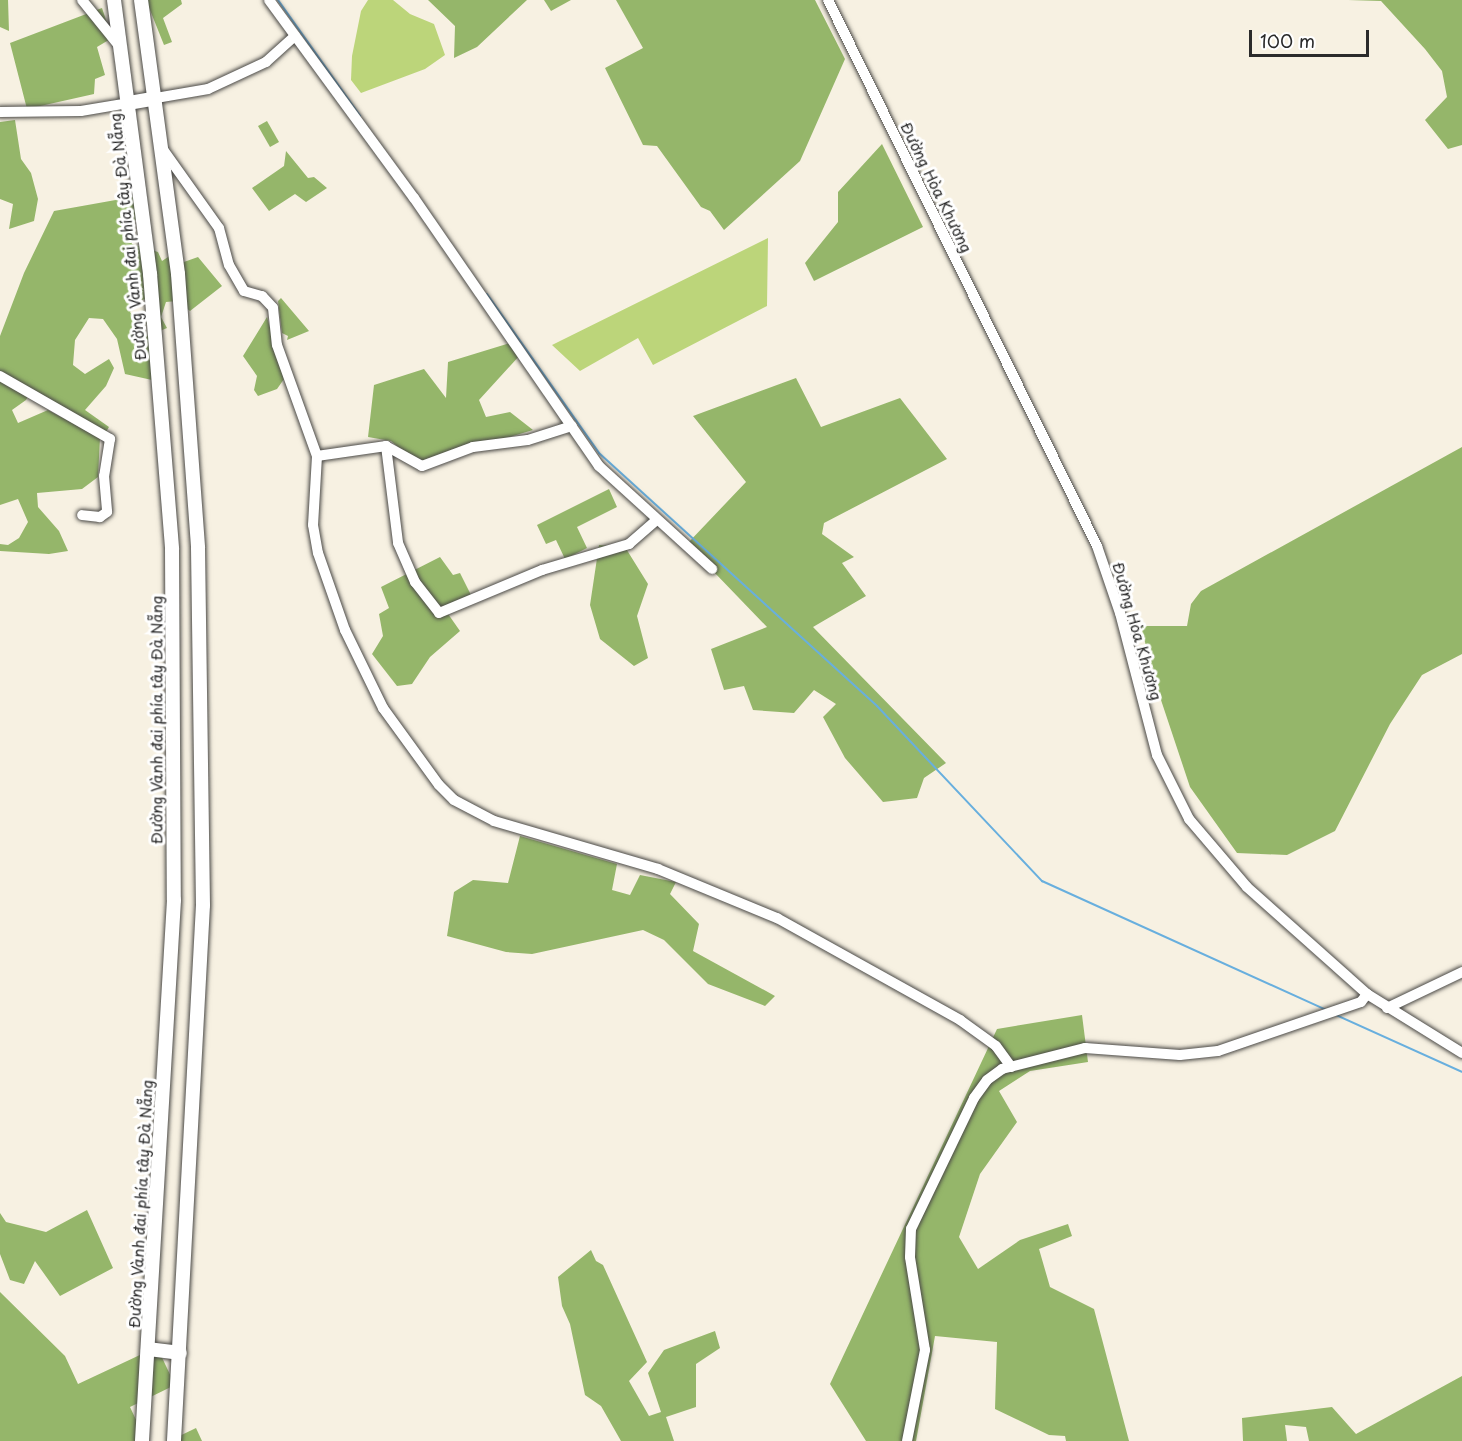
<!DOCTYPE html>
<meta charset="utf-8">
<style>
body{margin:0}
#map{position:relative;width:1462px;height:1441px;overflow:hidden;background:#f7f1e2;font-family:"Playpen Sans",sans-serif}
div>[style]{position:absolute}
.green>*{inset:0;background:#bcd57a}
.forest>*{inset:0;background:#95b66a}
.stream>*{height:2px;margin:-1px;padding:0 1px;transform-origin:1px;border-radius:1px;background:#68afde}
.roads{filter:drop-shadow(0 0 2px #4a4946) drop-shadow(0 0 2px #4a4946)}
.minor>*{height:10px;margin:-5px;padding:0 5px;transform-origin:5px;border-radius:5px;background:#fff}
.major>*{height:14px;margin:-7px;padding:0 7px;transform-origin:7px;border-radius:7px;background:#fff}
span{translate:-50% -50%;white-space:nowrap;text-align:center;line-height:1.15;-webkit-text-stroke:6px #fff;paint-order:stroke}
.street-label{font-size:15px;color:#2b2b2b}
.scale{position:absolute;left:1249px;top:30px;width:120px;height:27px;box-sizing:border-box;border:3px solid #2b2b2b;border-top:0;padding-left:8px;font-size:18px;line-height:21px;white-space:nowrap;color:#2b2b2b;-webkit-text-stroke:4px #fff;paint-order:stroke}
</style>
<div id="map">
<div class="green">
<i style="clip-path:polygon(368px 0,393px 0,410px 14px,434px 24px,445px 55px,425px 69px,361px 93px,351px 80px,352px 56px,361px 11px)"></i>
<i style="clip-path:polygon(768px 238px,767px 306px,653px 365px,638px 338px,580px 371px,552px 345px)"></i>
</div>
<div class="forest">
<i style="clip-path:polygon(0 0,8px 0,9px 31px,0 27px)"></i>
<i style="clip-path:polygon(146px 0,181px 0,182px 4px,163px 18px,172px 42px,164px 45px)"></i>
<i style="clip-path:polygon(428px 0,527px 0,477px 47px,454px 58px,455px 26px)"></i>
<i style="clip-path:polygon(544px 0,571px 0,551px 11px)"></i>
<i style="clip-path:polygon(616px 0,815px 0,845px 59px,800px 161px,724px 230px,710px 211px,701px 207px,657px 146px,643px 145px,605px 68px,643px 48px)"></i>
<i style="clip-path:polygon(1348px 0,1462px 0,1462px 145px,1448px 149px,1425px 120px,1447px 97px,1442px 71px,1425px 49px,1381px 1px)"></i>
<i style="clip-path:polygon(102px 8px,112px 38px,97px 47px,105px 75px,95px 79px,94px 94px,27px 109px,10px 43px)"></i>
<i style="clip-path:polygon(15px 120px,21px 159px,31px 173px,38px 199px,34px 221px,9px 229px,13px 204px,0 199px,0 122px)"></i>
<i style="clip-path:polygon(267px 121px,279px 142px,270px 147px,258px 126px)"></i>
<i style="clip-path:polygon(882px 144px,923px 227px,814px 281px,805px 263px,838px 222px,838px 192px)"></i>
<i style="clip-path:polygon(286px 151px,308px 178px,314px 177px,327px 188px,306px 202px,295px 194px,269px 211px,252px 188px,284px 166px)"></i>
<i style="clip-path:polygon(138px 196px,142px 215px,132px 223px,132px 244px,158px 252px,162px 261px,177px 251px,181px 263px,198px 257px,222px 286px,190px 311px,177px 301px,166px 302px,161px 317px,167px 328px,155px 333px,146px 323px,158px 304px,155px 297px,141px 300px,130px 312px,163px 357px,152px 380px,125px 374px,117px 339px,103px 319px,89px 318px,75px 340px,73px 365px,85px 374px,109px 359px,114px 368px,106px 386px,85px 410px,109px 427px,106px 432px,32px 389px,26px 400px,12px 410px,18px 423px,48px 410px,100px 438px,98px 477px,82px 489px,37px 493px,38px 507px,59px 531px,68px 551px,49px 554px,0 551px,0 544px,8px 545px,19px 538px,28px 522px,18px 499px,0 505px,0 336px,24px 273px,54px 211px)"></i>
<i style="clip-path:polygon(281px 298px,309px 331px,287px 340px,288px 336px,282px 333px,278px 301px)"></i>
<i style="clip-path:polygon(267px 317px,284px 379px,277px 389px,258px 396px,254px 390px,257px 376px,243px 356px)"></i>
<i style="clip-path:polygon(510px 343px,521px 354px,479px 400px,486px 417px,510px 412px,533px 430px,418px 464px,391px 441px,368px 437px,374px 385px,424px 369px,446px 398px,448px 362px)"></i>
<i style="clip-path:polygon(796px 378px,821px 427px,900px 398px,947px 459px,824px 523px,822px 534px,854px 557px,842px 563px,866px 596px,813px 627px,946px 763px,924px 778px,917px 798px,883px 802px,845px 758px,823px 717px,836px 704px,814px 690px,794px 713px,753px 710px,744px 686px,724px 690px,711px 649px,767px 627px,687px 544px,746px 482px,693px 416px)"></i>
<i style="clip-path:polygon(1462px 447px,1462px 654px,1422px 675px,1390px 724px,1335px 831px,1287px 855px,1237px 853px,1190px 787px,1155px 682px,1141px 626px,1187px 626px,1191px 604px,1201px 591px)"></i>
<i style="clip-path:polygon(609px 489px,617px 507px,577px 527px,587px 548px,565px 559px,556px 540px,546px 544px,537px 525px)"></i>
<i style="clip-path:polygon(599px 545px,625px 547px,648px 584px,637px 616px,648px 658px,634px 666px,600px 639px,590px 605px)"></i>
<i style="clip-path:polygon(440px 557px,453px 575px,460px 573px,471px 595px,446px 611px,460px 631px,430px 657px,412px 684px,397px 686px,372px 654px,383px 636px,379px 614px,389px 608px,381px 587px)"></i>
<i style="clip-path:polygon(520px 836px,617px 864px,612px 890px,630px 895px,640px 875px,676px 882px,670px 894px,699px 924px,693px 951px,775px 996px,765px 1006px,708px 984px,664px 940px,643px 930px,532px 954px,506px 952px,447px 936px,454px 892px,473px 880px,508px 883px)"></i>
<i style="clip-path:polygon(1082px 1015px,1088px 1062px,1030px 1071px,999px 1091px,1017px 1122px,980px 1174px,959px 1237px,978px 1269px,1020px 1240px,1068px 1224px,1072px 1236px,1039px 1249px,1050px 1287px,1094px 1309px,1129px 1441px,1066px 1441px,1065px 1436px,1049px 1435px,995px 1409px,997px 1342px,935px 1336px,916px 1441px,866px 1441px,830px 1384px,997px 1029px)"></i>
<i style="clip-path:polygon(87px 1210px,113px 1268px,60px 1296px,35px 1261px,24px 1284px,10px 1280px,0 1254px,0 1213px,6px 1222px,46px 1232px)"></i>
<i style="clip-path:polygon(591px 1250px,596px 1261px,603px 1265px,647px 1362px,629px 1381px,649px 1416px,661px 1412px,648px 1373px,664px 1350px,715px 1331px,720px 1348px,696px 1364px,696px 1407px,666px 1417px,674px 1441px,621px 1441px,601px 1406px,585px 1395px,570px 1324px,562px 1306px,558px 1277px)"></i>
<i style="clip-path:polygon(0 1292px,65px 1356px,78px 1384px,157px 1347px,175px 1385px,130px 1407px,146px 1441px,0 1441px)"></i>
<i style="clip-path:polygon(1462px 1376px,1462px 1441px,1309px 1441px,1306px 1427px,1285px 1425px,1287px 1441px,1243px 1441px,1242px 1418px,1332px 1407px,1356px 1434px)"></i>
<i style="clip-path:polygon(196px 1428px,202px 1441px,169px 1441px)"></i>
</div>
<div class="stream">
<i style="left:278px;top:0;width:142px;rotate:54.7deg"></i>
<i style="left:487px;top:294px;width:194px;rotate:54.8deg"></i>
<i style="left:599px;top:453px;width:376px;rotate:42.3deg"></i>
<i style="left:877px;top:706px;width:241px;rotate:46.7deg"></i>
<i style="left:1042px;top:881px;width:312px;rotate:24.4deg"></i>
<i style="left:1336px;top:1015px;width:138px;rotate:24.3deg"></i>
</div>
<div class="roads">
<div class="minor">
<i style="left:82px;top:0;width:60px;rotate:51deg"></i>
<i style="left:269px;top:0;width:245px;rotate:53.8deg"></i>
<i style="left:414px;top:198px;width:326px;rotate:55.4deg"></i>
<i style="left:599px;top:466px;width:153px;rotate:42.3deg"></i>
<i style="left:828px;top:0;width:609px;rotate:63.77deg"></i>
<i style="left:1097px;top:546px;width:71px;rotate:71.1deg"></i>
<i style="left:1120px;top:613px;width:147px;rotate:75.4deg"></i>
<i style="left:1157px;top:755px;width:72px;rotate:63.4deg"></i>
<i style="left:1189px;top:819px;width:89px;rotate:49.5deg"></i>
<i style="left:1247px;top:887px;width:161px;rotate:41.7deg"></i>
<i style="left:1367px;top:994px;width:112px;rotate:31.8deg"></i>
<i style="left:156px;top:98px;width:53px;rotate:-9.8deg"></i>
<i style="left:208px;top:89px;width:64px;rotate:-25deg"></i>
<i style="left:266px;top:62px;width:39px;rotate:-42deg"></i>
<i style="left:0;top:112px;width:81px;rotate:-0.7deg"></i>
<i style="left:81px;top:111px;width:49px;rotate:-9.5deg"></i>
<i style="left:164px;top:151px;width:95px;rotate:54.5deg"></i>
<i style="left:219px;top:228px;width:38px;rotate:75deg"></i>
<i style="left:229px;top:265px;width:30px;rotate:60deg"></i>
<i style="left:244px;top:291px;width:19px;rotate:16deg"></i>
<i style="left:262px;top:296px;width:16px;rotate:47deg"></i>
<i style="left:273px;top:308px;width:37px;rotate:84deg"></i>
<i style="left:277px;top:345px;width:118px;rotate:70.2deg"></i>
<i style="left:317px;top:456px;width:69px;rotate:93.3deg"></i>
<i style="left:313px;top:525px;width:28px;rotate:80deg"></i>
<i style="left:318px;top:553px;width:82px;rotate:70.7deg"></i>
<i style="left:345px;top:630px;width:87px;rotate:64deg"></i>
<i style="left:383px;top:708px;width:95px;rotate:54deg"></i>
<i style="left:439px;top:785px;width:21px;rotate:45deg"></i>
<i style="left:454px;top:800px;width:45px;rotate:27.7deg"></i>
<i style="left:494px;top:821px;width:171px;rotate:16.3deg"></i>
<i style="left:658px;top:869px;width:129px;rotate:22.4deg"></i>
<i style="left:777px;top:918px;width:210px;rotate:29.1deg"></i>
<i style="left:960px;top:1020px;width:44px;rotate:35.8deg"></i>
<i style="left:996px;top:1046px;width:26px;rotate:54deg"></i>
<i style="left:0;top:376px;width:127px;rotate:29.8deg"></i>
<i style="left:110px;top:439px;width:37px;rotate:99deg"></i>
<i style="left:104px;top:476px;width:36px;rotate:85deg"></i>
<i style="left:107px;top:512px;width:9px;rotate:144deg"></i>
<i style="left:100px;top:517px;width:18px;rotate:-174deg"></i>
<i style="left:386px;top:446px;width:98px;rotate:82.9deg"></i>
<i style="left:398px;top:543px;width:43px;rotate:66.4deg"></i>
<i style="left:415px;top:582px;width:39px;rotate:52deg"></i>
<i style="left:439px;top:613px;width:112px;rotate:-22.7deg"></i>
<i style="left:542px;top:570px;width:91px;rotate:-16.6deg"></i>
<i style="left:629px;top:544px;width:35px;rotate:-41deg"></i>
<i style="left:317px;top:456px;width:70px;rotate:-8.2deg"></i>
<i style="left:386px;top:446px;width:41px;rotate:29.1deg"></i>
<i style="left:422px;top:466px;width:54px;rotate:-20.4deg"></i>
<i style="left:473px;top:447px;width:55px;rotate:-7.3deg"></i>
<i style="left:528px;top:440px;width:46px;rotate:-17.7deg"></i>
<i style="left:1387px;top:1008px;width:83px;rotate:-25.6deg"></i>
<i style="left:907px;top:1441px;width:93px;rotate:-78.8deg"></i>
<i style="left:925px;top:1350px;width:94px;rotate:-99.2deg"></i>
<i style="left:910px;top:1257px;width:28px;rotate:-88deg"></i>
<i style="left:911px;top:1229px;width:145px;rotate:-64.3deg"></i>
<i style="left:974px;top:1098px;width:22px;rotate:-54deg"></i>
<i style="left:987px;top:1080px;width:19px;rotate:-36deg"></i>
<i style="left:1002px;top:1069px;width:86px;rotate:-14.2deg"></i>
<i style="left:1085px;top:1048px;width:95px;rotate:4.2deg"></i>
<i style="left:1180px;top:1055px;width:38px;rotate:-6deg"></i>
<i style="left:1218px;top:1051px;width:151px;rotate:-18.9deg"></i>
<i style="left:1361px;top:1002px;width:10px;rotate:-53deg"></i>
</div>
<div class="major">
<i style="left:114px;top:0;width:276px;rotate:82.5deg"></i>
<i style="left:150px;top:274px;width:276px;rotate:85.4deg"></i>
<i style="left:172px;top:549px;width:351px;rotate:89.7deg"></i>
<i style="left:174px;top:900px;width:542px;rotate:93.39deg"></i>
<i style="left:141px;top:0;width:276px;rotate:82.3deg"></i>
<i style="left:178px;top:274px;width:275px;rotate:85.8deg"></i>
<i style="left:198px;top:548px;width:357px;rotate:89.2deg"></i>
<i style="left:203px;top:905px;width:537px;rotate:93.1deg"></i>
<i style="left:129px;top:103px;width:27px;rotate:-10deg"></i>
<i style="left:148px;top:1349px;width:32px;rotate:7deg"></i>
</div>
</div>
<div class="street-label">
<span style="left:937px;top:187px;rotate:64deg">Đường Hòa Khương</span>
<span style="left:127px;top:237px;rotate:-96deg">Đường Vành đai phía tây Đà Nẵng</span>
<span style="left:1138px;top:631px;rotate:74deg">Đường Hòa Khương</span>
<span style="left:156px;top:720px;rotate:-90deg">Đường Vành đai phía tây Đà Nẵng</span>
<span style="left:140px;top:1204px;rotate:-87deg">Đường Vành đai phía tây Đà Nẵng</span>
</div>
<div class="scale">100 m</div>
</div>
